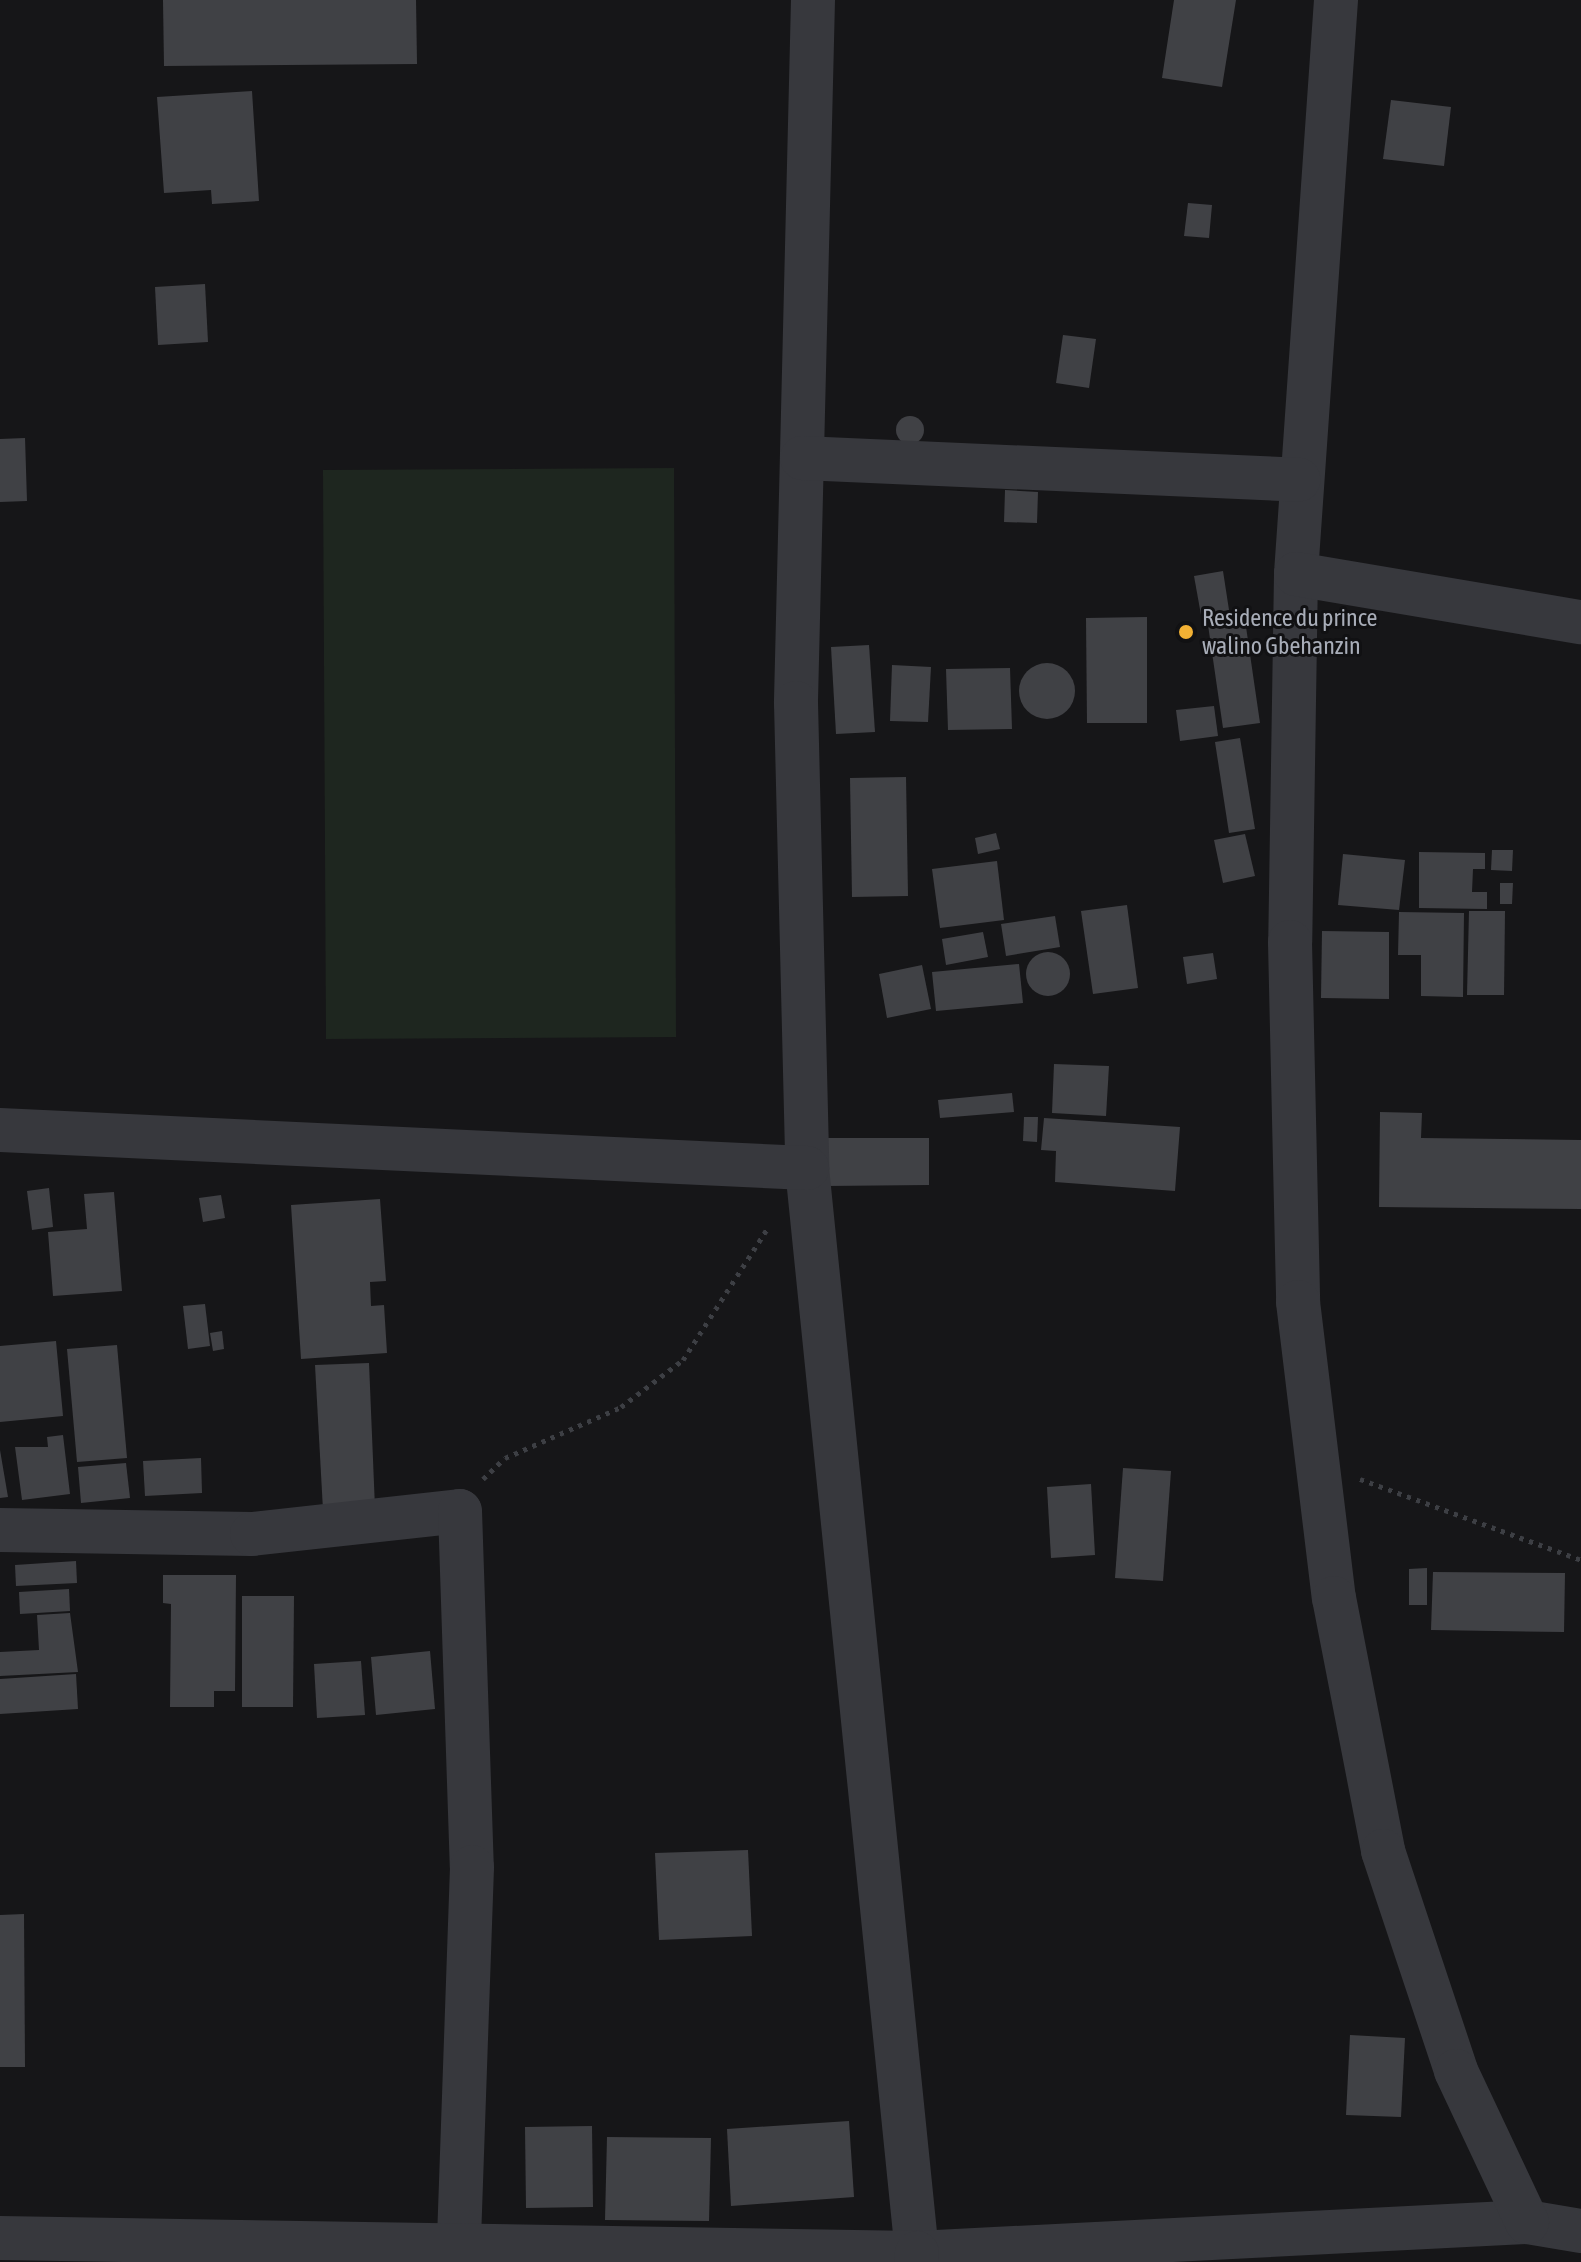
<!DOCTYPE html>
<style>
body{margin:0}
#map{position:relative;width:1581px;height:2262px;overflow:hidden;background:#161618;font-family:"Asap Condensed",sans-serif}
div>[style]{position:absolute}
.green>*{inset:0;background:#1e261f}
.building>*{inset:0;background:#404145}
.round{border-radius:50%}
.path>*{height:5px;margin-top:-2.5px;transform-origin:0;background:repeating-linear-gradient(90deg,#3d3f44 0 4px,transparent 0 10px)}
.minor>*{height:44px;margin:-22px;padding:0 22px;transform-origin:22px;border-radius:22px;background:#37383d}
.dots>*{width:22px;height:22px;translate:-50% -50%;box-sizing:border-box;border:4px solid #111113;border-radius:50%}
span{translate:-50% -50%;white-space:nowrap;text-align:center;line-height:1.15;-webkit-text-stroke:6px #111113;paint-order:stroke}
.poi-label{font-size:24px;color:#a8adb8}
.left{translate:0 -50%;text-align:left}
</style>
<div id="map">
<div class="green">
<i style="clip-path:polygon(674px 468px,676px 1037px,326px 1039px,323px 470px)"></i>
</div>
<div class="building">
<i style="clip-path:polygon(163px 0,416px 0,417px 64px,164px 66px)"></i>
<i style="clip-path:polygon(1174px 0,1236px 0,1222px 87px,1162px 78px)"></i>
<i style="clip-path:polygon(252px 91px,259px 201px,212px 204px,211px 190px,164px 193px,157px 97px)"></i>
<i style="clip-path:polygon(1391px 100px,1451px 107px,1444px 166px,1383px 159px)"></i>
<i style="clip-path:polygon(1188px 203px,1212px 205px,1209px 238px,1184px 236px)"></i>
<i style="clip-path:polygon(205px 284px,208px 342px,158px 345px,155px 287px)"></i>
<i style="clip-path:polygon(1063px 335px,1096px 339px,1089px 388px,1056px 383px)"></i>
<i class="round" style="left:896px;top:416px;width:28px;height:28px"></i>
<i style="clip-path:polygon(25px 438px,27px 501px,0 502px,0 439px)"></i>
<i style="clip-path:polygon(1005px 490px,1038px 492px,1037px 523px,1004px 522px)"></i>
<i style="clip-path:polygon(1223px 571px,1229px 610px,1201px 615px,1194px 576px)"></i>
<i style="clip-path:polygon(1147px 617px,1147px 723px,1087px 723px,1086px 618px)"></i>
<i style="clip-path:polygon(1245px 620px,1260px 723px,1223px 728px,1208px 625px)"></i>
<i style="clip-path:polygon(869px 645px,875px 732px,836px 734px,831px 647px)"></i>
<i class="round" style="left:1019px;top:663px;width:56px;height:56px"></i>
<i style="clip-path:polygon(892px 665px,931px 667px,928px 722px,890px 721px)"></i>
<i style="clip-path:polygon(1010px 668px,1012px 729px,948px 730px,946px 669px)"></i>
<i style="clip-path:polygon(1214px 706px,1218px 736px,1180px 741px,1176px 710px)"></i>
<i style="clip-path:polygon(1240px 738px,1255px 829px,1229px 833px,1215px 742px)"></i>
<i style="clip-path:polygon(906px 777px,908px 896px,852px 897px,850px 778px)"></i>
<i style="clip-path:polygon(996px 833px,1000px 849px,978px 854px,975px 838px)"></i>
<i style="clip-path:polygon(1245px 834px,1255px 876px,1223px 883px,1214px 840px)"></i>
<i style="clip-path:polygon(1492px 850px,1513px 850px,1512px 871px,1491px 870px)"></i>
<i style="clip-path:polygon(1419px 852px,1485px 853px,1485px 869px,1473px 869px,1472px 892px,1487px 892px,1487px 909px,1419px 908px)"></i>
<i style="clip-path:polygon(1343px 854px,1405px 860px,1399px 910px,1338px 905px)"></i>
<i style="clip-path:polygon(997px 861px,1004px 920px,940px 928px,932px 869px)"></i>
<i style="clip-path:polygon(1500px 883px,1513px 883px,1512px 904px,1500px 904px)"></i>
<i style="clip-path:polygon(1127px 905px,1138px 988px,1093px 994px,1081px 911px)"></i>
<i style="clip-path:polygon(1469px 911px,1505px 911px,1504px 995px,1467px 995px)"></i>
<i style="clip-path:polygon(1399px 912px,1464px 913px,1463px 997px,1421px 996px,1421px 955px,1398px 955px)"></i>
<i style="clip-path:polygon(1055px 916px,1060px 947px,1006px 956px,1001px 924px)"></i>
<i style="clip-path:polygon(1322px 931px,1389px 932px,1389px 999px,1321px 998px)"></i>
<i style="clip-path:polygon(983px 932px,988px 957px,946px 965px,942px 939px)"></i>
<i class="round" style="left:1026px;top:952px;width:44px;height:44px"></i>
<i style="clip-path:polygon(1213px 953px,1217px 979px,1187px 984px,1183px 957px)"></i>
<i style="clip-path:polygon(1019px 964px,1023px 1003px,936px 1011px,932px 972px)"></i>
<i style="clip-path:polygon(922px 965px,931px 1009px,887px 1018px,879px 974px)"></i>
<i style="clip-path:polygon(1054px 1064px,1109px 1066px,1106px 1116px,1052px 1113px)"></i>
<i style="clip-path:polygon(1012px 1093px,1014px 1112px,940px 1118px,938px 1100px)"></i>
<i style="clip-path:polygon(1380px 1112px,1422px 1113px,1421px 1138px,1581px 1140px,1581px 1209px,1379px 1207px)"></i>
<i style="clip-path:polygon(1024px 1117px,1038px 1117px,1037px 1142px,1023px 1141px)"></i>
<i style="clip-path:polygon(1044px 1118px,1180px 1127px,1175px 1191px,1055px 1182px,1056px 1151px,1041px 1150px)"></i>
<i style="clip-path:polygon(826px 1138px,929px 1138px,929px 1185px,826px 1186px)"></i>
<i style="clip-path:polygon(49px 1188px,53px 1227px,32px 1230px,27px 1191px)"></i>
<i style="clip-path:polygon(114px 1192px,122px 1291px,53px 1296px,48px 1232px,87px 1229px,84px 1194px)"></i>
<i style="clip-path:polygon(221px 1195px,225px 1218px,203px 1222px,199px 1198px)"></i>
<i style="clip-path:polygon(380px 1199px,386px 1281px,370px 1282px,371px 1306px,384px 1305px,387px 1353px,301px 1359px,291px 1205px)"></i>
<i style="clip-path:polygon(205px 1304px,210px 1346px,188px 1349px,183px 1306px)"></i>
<i style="clip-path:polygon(222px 1331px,224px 1349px,213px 1351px,210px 1333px)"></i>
<i style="clip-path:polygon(56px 1341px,63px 1416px,0 1422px,0 1346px)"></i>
<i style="clip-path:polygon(117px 1345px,127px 1458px,77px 1462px,67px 1349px)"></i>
<i style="clip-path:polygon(369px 1363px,375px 1508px,323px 1510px,315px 1365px)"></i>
<i style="clip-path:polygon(63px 1435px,70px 1494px,22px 1500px,15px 1447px,48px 1447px,47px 1437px)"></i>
<i style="clip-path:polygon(0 1450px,8px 1497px,0 1498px)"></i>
<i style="clip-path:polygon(201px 1458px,202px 1493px,145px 1496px,143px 1461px)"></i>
<i style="clip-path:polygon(126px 1463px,130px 1498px,81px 1503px,78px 1467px)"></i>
<i style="clip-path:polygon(1123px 1468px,1171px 1471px,1163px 1581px,1115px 1578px)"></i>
<i style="clip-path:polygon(1091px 1484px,1095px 1555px,1051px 1558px,1047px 1487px)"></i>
<i style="clip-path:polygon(76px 1561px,77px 1583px,16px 1586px,15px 1565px)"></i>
<i style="clip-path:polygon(1427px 1568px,1427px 1605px,1409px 1605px,1409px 1569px)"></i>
<i style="clip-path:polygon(1433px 1572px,1565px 1573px,1564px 1632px,1431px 1630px)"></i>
<i style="clip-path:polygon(163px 1575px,236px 1575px,235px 1691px,214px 1691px,214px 1707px,170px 1707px,171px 1604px,163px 1603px)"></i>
<i style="clip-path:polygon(69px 1589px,70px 1611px,20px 1614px,19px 1592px)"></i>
<i style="clip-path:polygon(242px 1596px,294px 1596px,293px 1707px,242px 1707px)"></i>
<i style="clip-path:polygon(70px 1613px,78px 1672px,0 1676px,0 1652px,39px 1650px,37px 1615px)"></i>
<i style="clip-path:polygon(430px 1651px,435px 1709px,376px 1715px,371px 1657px)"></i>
<i style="clip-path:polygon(361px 1661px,365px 1715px,317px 1718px,314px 1664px)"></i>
<i style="clip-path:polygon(76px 1674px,78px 1709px,0 1714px,0 1679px)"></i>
<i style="clip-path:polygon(748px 1850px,752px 1936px,659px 1940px,655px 1853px)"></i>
<i style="clip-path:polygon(24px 1914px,25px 2067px,0 2067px,0 1915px)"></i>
<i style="clip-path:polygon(1350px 2035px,1405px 2038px,1401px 2117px,1346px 2115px)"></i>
<i style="clip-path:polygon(849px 2121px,854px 2197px,731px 2206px,727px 2129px)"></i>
<i style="clip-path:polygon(592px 2126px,593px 2207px,526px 2208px,525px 2127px)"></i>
<i style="clip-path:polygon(607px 2137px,711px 2138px,709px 2221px,605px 2220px)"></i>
</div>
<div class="path">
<i style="left:483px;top:1479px;width:30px;rotate:-44deg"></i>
<i style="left:505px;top:1458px;width:127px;rotate:-23.7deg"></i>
<i style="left:621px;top:1407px;width:78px;rotate:-37.2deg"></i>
<i style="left:683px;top:1360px;width:159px;rotate:-57.3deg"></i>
<i style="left:1360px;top:1479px;width:235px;rotate:20.1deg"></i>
</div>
<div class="minor">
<i style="left:813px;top:0;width:703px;rotate:91.39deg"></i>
<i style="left:796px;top:703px;width:465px;rotate:88.6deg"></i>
<i style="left:807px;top:1168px;width:1091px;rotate:84.21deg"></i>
<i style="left:917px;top:2253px;width:611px;rotate:-2.91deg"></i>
<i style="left:1527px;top:2222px;width:55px;rotate:9.5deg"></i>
<i style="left:1336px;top:0;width:575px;rotate:93.99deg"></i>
<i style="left:1296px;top:574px;width:368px;rotate:90.9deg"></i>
<i style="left:1290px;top:942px;width:360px;rotate:88.7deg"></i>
<i style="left:1298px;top:1302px;width:298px;rotate:83.1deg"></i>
<i style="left:1334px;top:1598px;width:258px;rotate:79deg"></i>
<i style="left:1383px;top:1851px;width:232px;rotate:71.6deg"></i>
<i style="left:1456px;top:2071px;width:167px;rotate:64.8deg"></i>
<i style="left:802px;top:458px;width:497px;rotate:2.5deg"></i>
<i style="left:1296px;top:574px;width:289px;rotate:9.6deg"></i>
<i style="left:0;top:1130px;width:808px;rotate:2.7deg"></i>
<i style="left:0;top:1530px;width:252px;rotate:0.9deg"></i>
<i style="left:252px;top:1534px;width:209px;rotate:-6.3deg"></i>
<i style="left:460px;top:1511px;width:356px;rotate:88.1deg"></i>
<i style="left:472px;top:1867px;width:395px;rotate:92deg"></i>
<i style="left:0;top:2238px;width:917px;rotate:0.94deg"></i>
<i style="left:917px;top:2253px;width:9px;rotate:96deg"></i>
</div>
<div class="dots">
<i style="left:1186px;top:632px;background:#f2b134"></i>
</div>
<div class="poi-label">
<span class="left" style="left:1202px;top:632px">Residence du prince<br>walino Gbehanzin</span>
</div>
</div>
